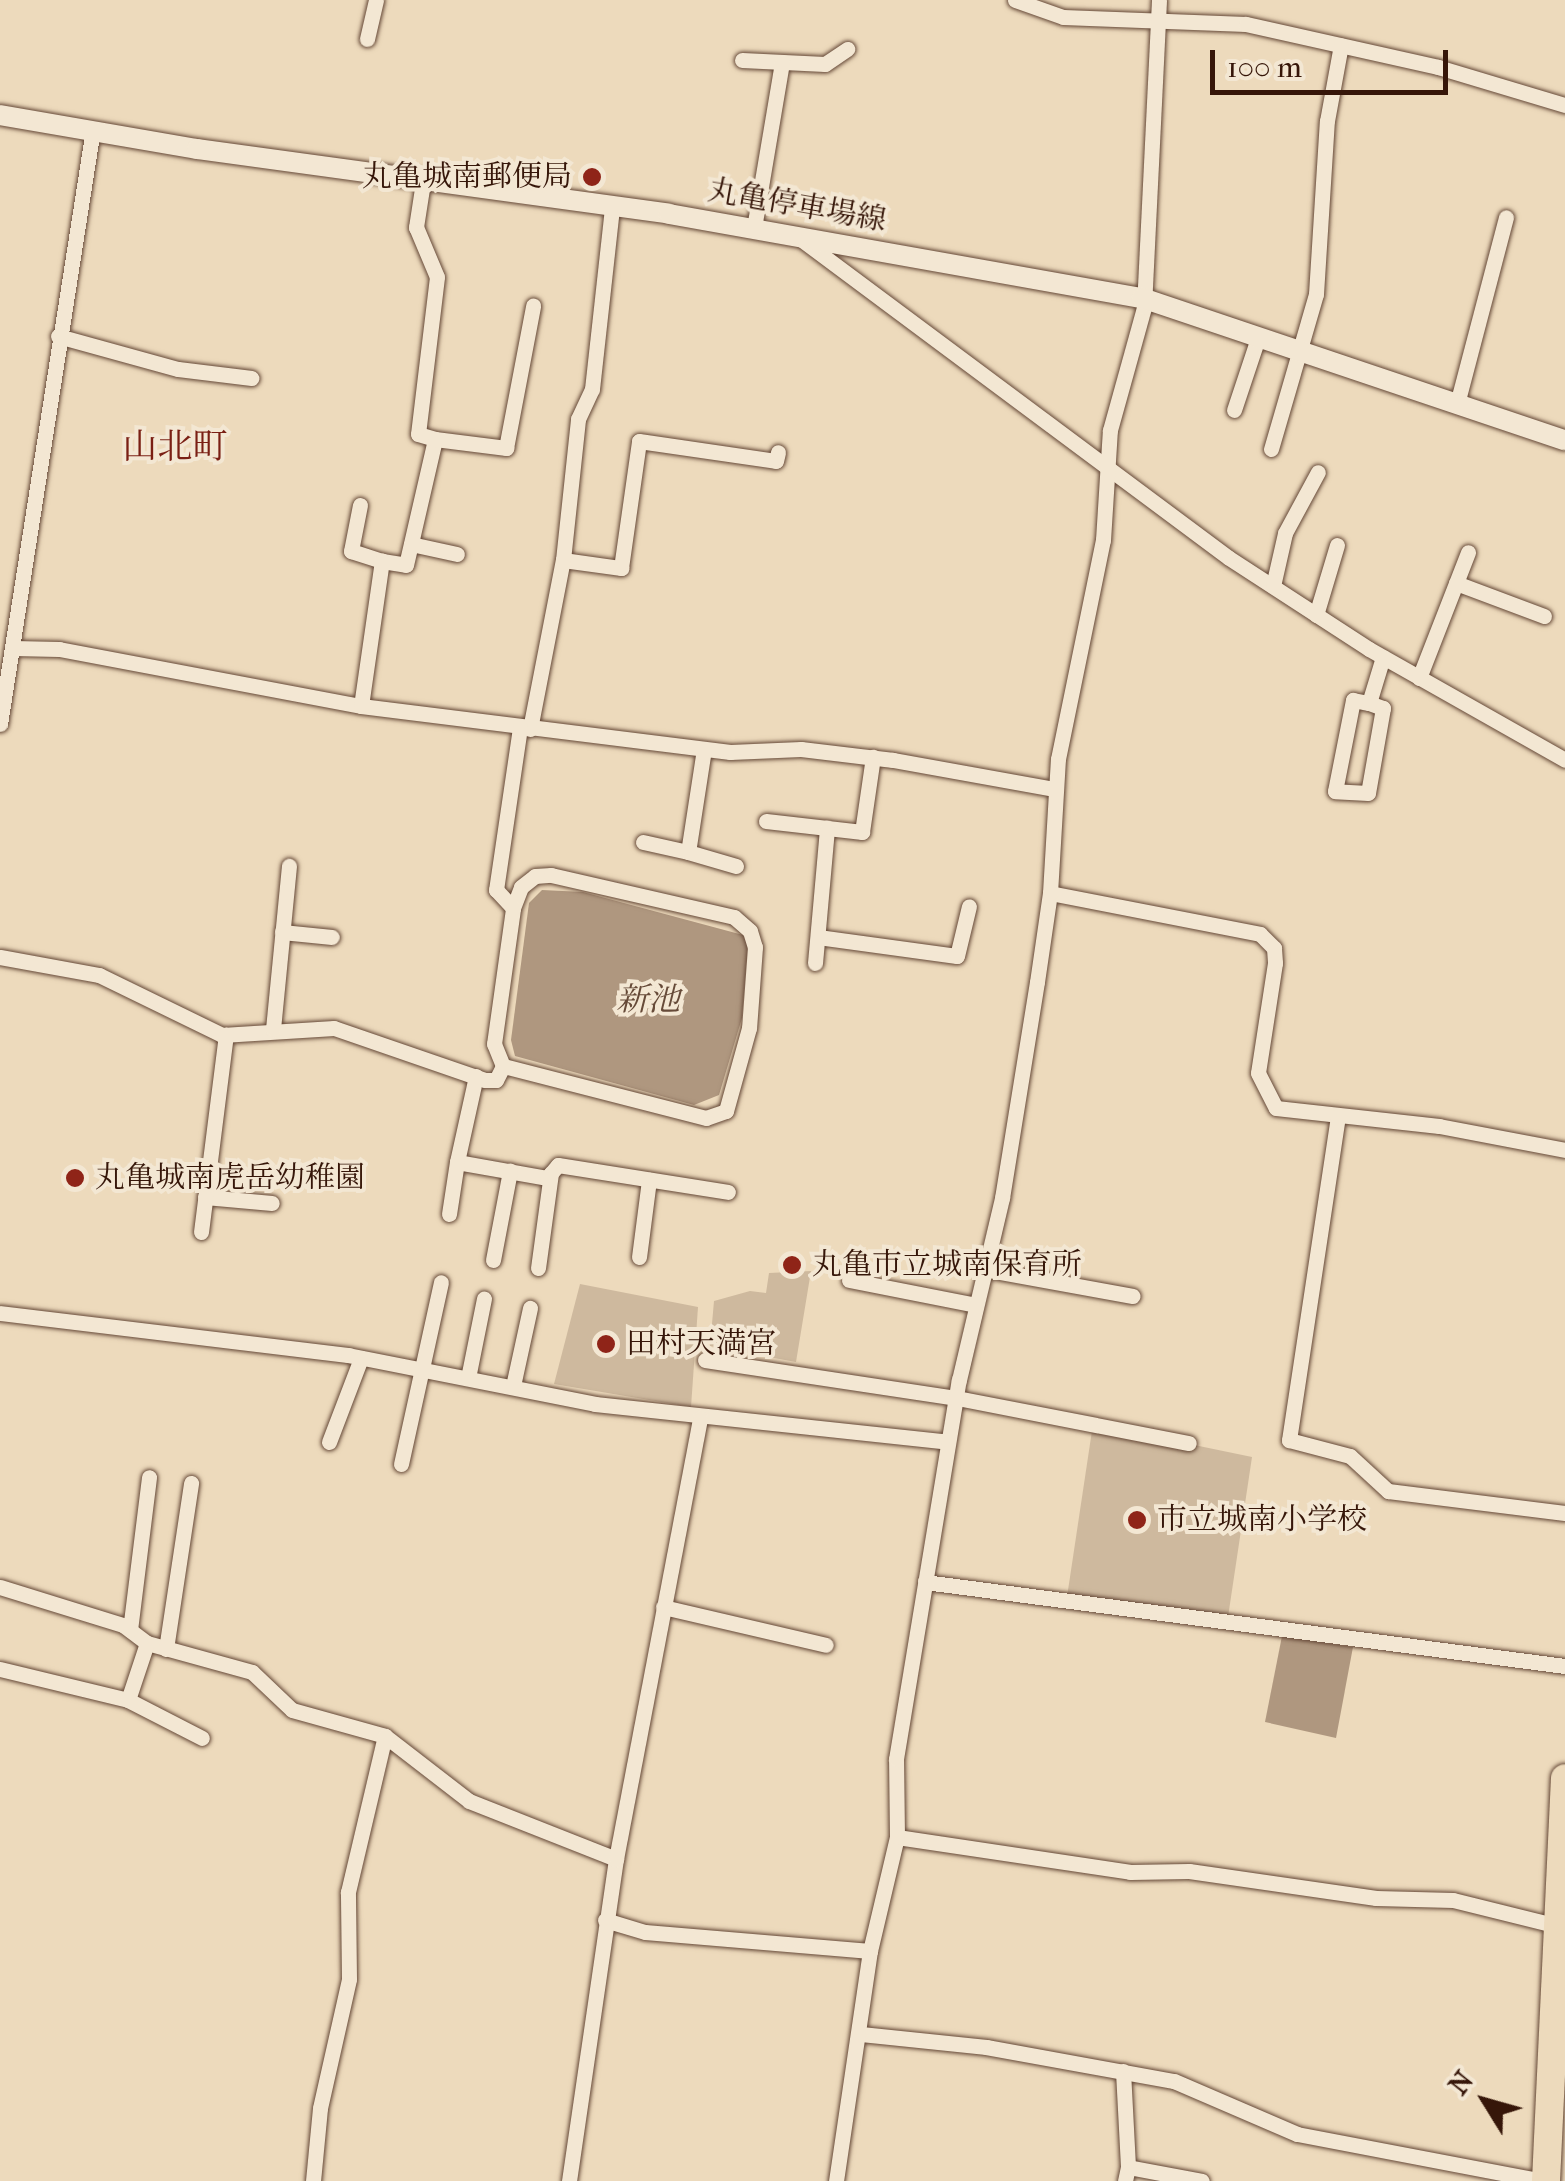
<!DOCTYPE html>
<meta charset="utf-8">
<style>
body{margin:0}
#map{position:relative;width:1565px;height:2181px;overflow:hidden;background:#eddabc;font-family:"IM FELL French Canon","Noto Serif JP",serif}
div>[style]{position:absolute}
.green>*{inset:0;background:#ceb99e}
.water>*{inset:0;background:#af977f}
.roads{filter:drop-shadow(0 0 2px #644736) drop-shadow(0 0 2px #644736)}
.street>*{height:15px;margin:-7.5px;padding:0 7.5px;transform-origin:7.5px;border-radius:7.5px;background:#f3e7d3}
.secondary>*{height:20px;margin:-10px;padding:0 10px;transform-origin:10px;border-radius:10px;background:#f3e7d3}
.highway>*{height:28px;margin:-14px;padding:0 14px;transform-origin:14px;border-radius:14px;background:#eddabc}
.dots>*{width:28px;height:28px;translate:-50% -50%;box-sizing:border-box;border:5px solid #f3e7d3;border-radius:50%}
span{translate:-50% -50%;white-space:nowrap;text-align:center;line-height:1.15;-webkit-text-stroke:8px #f3e7d3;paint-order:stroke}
.poi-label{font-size:30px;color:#361609}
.right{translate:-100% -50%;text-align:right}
.left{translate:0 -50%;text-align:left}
.street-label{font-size:30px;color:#361609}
.water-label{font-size:32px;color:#664a38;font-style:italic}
.quarter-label{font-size:35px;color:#7a1f14}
.north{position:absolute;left:1435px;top:2051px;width:100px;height:100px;-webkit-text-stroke:8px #f3e7d3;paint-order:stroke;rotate:307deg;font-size:28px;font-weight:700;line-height:40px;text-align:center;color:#361609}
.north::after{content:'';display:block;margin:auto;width:35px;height:45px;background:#361609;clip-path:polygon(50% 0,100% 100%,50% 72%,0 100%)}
.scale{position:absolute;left:1210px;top:50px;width:238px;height:45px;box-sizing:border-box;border:5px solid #361609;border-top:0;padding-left:12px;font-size:30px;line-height:35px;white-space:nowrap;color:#361609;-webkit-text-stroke:8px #f3e7d3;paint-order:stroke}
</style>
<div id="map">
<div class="green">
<i style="clip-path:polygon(811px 1271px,796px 1362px,710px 1346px,714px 1301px,750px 1291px,766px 1293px,769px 1273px)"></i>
<i style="clip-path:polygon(580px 1284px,698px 1307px,691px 1407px,554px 1384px)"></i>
<i style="clip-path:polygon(1093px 1424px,1252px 1457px,1228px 1617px,1067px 1597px)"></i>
</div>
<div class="water">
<i style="clip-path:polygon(542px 890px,583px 892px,743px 935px,748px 946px,742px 1018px,719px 1095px,694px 1105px,515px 1056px,511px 1040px,529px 903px)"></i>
<i style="clip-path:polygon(1282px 1636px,1353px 1647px,1336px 1738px,1265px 1722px)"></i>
</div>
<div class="roads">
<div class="street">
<i style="left:1015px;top:0;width:51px;rotate:19.5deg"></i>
<i style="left:1063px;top:17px;width:183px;rotate:2.2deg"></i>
<i style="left:1246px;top:24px;width:197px;rotate:12.6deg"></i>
<i style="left:1438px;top:67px;width:133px;rotate:16.7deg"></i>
<i style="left:367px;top:39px;width:40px;rotate:-77deg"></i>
<i style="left:742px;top:60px;width:83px;rotate:2.8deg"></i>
<i style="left:825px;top:64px;width:27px;rotate:-34deg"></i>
<i style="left:423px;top:182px;width:46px;rotate:98.8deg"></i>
<i style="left:416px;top:227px;width:54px;rotate:67.2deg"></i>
<i style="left:437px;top:277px;width:158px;rotate:96.9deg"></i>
<i style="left:418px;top:434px;width:18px;rotate:16deg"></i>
<i style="left:754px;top:228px;width:168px;rotate:-80.4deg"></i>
<i style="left:802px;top:240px;width:532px;rotate:36.68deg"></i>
<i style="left:1229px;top:558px;width:167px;rotate:33deg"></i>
<i style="left:1369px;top:649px;width:225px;rotate:29.5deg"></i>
<i style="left:58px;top:336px;width:124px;rotate:15.4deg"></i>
<i style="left:178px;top:369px;width:74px;rotate:7deg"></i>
<i style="left:1457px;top:404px;width:193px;rotate:-75.3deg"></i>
<i style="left:1234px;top:410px;width:79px;rotate:-71.6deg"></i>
<i style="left:1271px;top:449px;width:161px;rotate:-73.8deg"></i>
<i style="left:1316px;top:294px;width:173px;rotate:-86.4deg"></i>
<i style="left:1327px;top:121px;width:77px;rotate:-79.6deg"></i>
<i style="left:360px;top:505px;width:47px;rotate:101.1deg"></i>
<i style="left:351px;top:551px;width:33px;rotate:18deg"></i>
<i style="left:411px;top:544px;width:47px;rotate:12.3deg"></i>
<i style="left:563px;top:560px;width:59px;rotate:7.9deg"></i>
<i style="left:621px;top:568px;width:128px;rotate:-81.9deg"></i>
<i style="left:639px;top:441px;width:138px;rotate:8.3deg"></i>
<i style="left:776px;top:461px;width:9px;rotate:-77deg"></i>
<i style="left:1456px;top:583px;width:94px;rotate:20.6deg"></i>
<i style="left:1273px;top:586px;width:54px;rotate:-77.2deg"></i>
<i style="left:1285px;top:533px;width:69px;rotate:-61.6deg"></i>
<i style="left:1316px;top:615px;width:73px;rotate:-73.3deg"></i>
<i style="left:13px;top:648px;width:46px;rotate:1.2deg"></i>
<i style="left:59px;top:649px;width:307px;rotate:10.7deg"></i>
<i style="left:361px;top:706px;width:372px;rotate:7.1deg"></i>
<i style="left:730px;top:752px;width:71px;rotate:-2.4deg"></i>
<i style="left:801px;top:749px;width:93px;rotate:6.8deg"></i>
<i style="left:893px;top:760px;width:164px;rotate:10.2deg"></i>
<i style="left:1419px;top:678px;width:135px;rotate:-68.7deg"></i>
<i style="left:1369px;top:703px;width:15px;rotate:20deg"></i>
<i style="left:1383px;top:708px;width:86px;rotate:100deg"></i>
<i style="left:1368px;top:793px;width:33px;rotate:-177deg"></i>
<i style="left:1335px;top:791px;width:93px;rotate:-78.8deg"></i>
<i style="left:1353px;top:700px;width:16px;rotate:11deg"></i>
<i style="left:1369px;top:703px;width:48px;rotate:-73.1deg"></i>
<i style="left:361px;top:706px;width:147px;rotate:-81.8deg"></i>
<i style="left:382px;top:561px;width:24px;rotate:9deg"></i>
<i style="left:406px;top:565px;width:129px;rotate:-77deg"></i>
<i style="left:435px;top:439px;width:72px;rotate:7.2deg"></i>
<i style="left:506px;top:448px;width:145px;rotate:-79.2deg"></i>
<i style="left:0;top:724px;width:602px;rotate:-81.12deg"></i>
<i style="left:530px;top:729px;width:172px;rotate:-79deg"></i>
<i style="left:563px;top:560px;width:142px;rotate:-83.9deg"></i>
<i style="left:578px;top:419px;width:33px;rotate:-65deg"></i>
<i style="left:592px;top:389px;width:182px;rotate:-83.7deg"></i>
<i style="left:704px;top:749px;width:104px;rotate:98.8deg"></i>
<i style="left:688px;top:852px;width:50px;rotate:16.3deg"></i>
<i style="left:766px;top:821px;width:97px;rotate:6.5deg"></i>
<i style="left:862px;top:832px;width:76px;rotate:-81.7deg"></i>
<i style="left:643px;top:842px;width:46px;rotate:12.5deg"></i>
<i style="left:1050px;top:893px;width:214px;rotate:11deg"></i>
<i style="left:1260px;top:934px;width:20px;rotate:45deg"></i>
<i style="left:1274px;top:948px;width:15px;rotate:86deg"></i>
<i style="left:1275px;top:963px;width:111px;rotate:98.8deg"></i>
<i style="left:1258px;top:1073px;width:39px;rotate:63deg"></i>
<i style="left:1276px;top:1108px;width:164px;rotate:6.3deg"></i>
<i style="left:1439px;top:1126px;width:128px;rotate:10.8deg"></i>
<i style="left:513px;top:908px;width:22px;rotate:-69deg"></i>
<i style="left:521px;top:887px;width:18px;rotate:-38deg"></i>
<i style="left:535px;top:876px;width:16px;rotate:-4deg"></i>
<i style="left:551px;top:875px;width:188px;rotate:12.9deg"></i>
<i style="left:734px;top:917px;width:21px;rotate:41deg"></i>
<i style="left:750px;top:931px;width:17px;rotate:73deg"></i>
<i style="left:755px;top:947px;width:81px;rotate:94.2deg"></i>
<i style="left:749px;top:1028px;width:86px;rotate:105.5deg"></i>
<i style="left:726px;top:1111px;width:21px;rotate:161deg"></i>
<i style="left:706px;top:1118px;width:210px;rotate:-165.6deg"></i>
<i style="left:503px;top:1066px;width:24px;rotate:-112deg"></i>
<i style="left:494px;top:1044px;width:137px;rotate:-82deg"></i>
<i style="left:513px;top:908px;width:25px;rotate:-133deg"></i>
<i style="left:496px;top:890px;width:165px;rotate:-81.6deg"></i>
<i style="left:282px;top:932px;width:50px;rotate:5.7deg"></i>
<i style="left:818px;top:937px;width:140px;rotate:7.8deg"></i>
<i style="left:957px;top:956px;width:51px;rotate:-76.5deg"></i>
<i style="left:0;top:957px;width:101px;rotate:10.3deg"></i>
<i style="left:99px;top:975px;width:137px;rotate:26deg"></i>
<i style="left:222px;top:1035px;width:112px;rotate:-3.6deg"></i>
<i style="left:334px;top:1028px;width:160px;rotate:19deg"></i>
<i style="left:485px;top:1080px;width:11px"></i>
<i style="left:496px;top:1080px;width:16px;rotate:-63deg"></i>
<i style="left:815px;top:963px;width:136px;rotate:-84.9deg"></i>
<i style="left:273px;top:1029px;width:164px;rotate:-84.4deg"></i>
<i style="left:476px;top:1076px;width:88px;rotate:102.5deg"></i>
<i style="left:457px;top:1162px;width:91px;rotate:10.1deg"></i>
<i style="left:547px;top:1178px;width:17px;rotate:-50deg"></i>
<i style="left:558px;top:1165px;width:172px;rotate:9deg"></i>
<i style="left:1338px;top:1116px;width:328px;rotate:98.6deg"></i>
<i style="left:1289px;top:1440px;width:63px;rotate:14.7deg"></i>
<i style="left:1350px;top:1456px;width:52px;rotate:42.6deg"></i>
<i style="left:1388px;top:1491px;width:178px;rotate:7.1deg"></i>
<i style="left:205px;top:1197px;width:67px;rotate:5.1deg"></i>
<i style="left:449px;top:1214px;width:53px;rotate:-81.3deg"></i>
<i style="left:201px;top:1232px;width:199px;rotate:-82.8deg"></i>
<i style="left:639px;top:1257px;width:78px;rotate:-82.6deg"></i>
<i style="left:493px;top:1260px;width:91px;rotate:-79.2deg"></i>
<i style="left:538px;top:1268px;width:96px;rotate:-82.2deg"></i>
<i style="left:984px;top:1269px;width:151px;rotate:10.3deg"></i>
<i style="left:849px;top:1280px;width:129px;rotate:11.1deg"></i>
<i style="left:0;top:1313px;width:351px;rotate:6.9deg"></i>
<i style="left:348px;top:1355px;width:252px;rotate:11.2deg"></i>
<i style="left:595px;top:1404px;width:355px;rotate:6.1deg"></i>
<i style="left:705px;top:1360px;width:255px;rotate:8.6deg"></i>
<i style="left:957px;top:1398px;width:236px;rotate:11deg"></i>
<i style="left:468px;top:1378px;width:81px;rotate:-78.6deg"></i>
<i style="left:513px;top:1386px;width:80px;rotate:-77.7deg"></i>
<i style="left:329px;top:1442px;width:90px;rotate:-69.1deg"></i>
<i style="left:401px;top:1464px;width:186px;rotate:-77.6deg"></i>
<i style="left:925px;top:1582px;width:645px;rotate:7.48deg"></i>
<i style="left:0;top:1587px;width:129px;rotate:17.2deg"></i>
<i style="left:123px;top:1625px;width:30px;rotate:37deg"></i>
<i style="left:147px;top:1643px;width:109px;rotate:15.4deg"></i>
<i style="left:252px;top:1672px;width:55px;rotate:43.5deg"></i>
<i style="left:292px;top:1710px;width:97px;rotate:15.6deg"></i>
<i style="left:385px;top:1736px;width:106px;rotate:37.7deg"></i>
<i style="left:469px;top:1801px;width:158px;rotate:21.5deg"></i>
<i style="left:663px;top:1607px;width:167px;rotate:13.1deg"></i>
<i style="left:130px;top:1630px;width:154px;rotate:-82.9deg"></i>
<i style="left:166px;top:1649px;width:168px;rotate:-81.4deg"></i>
<i style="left:0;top:1669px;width:132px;rotate:13.6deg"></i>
<i style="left:128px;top:1700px;width:60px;rotate:-71.6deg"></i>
<i style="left:128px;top:1700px;width:83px;rotate:27.2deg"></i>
<i style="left:897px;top:1837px;width:236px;rotate:8.5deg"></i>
<i style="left:1130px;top:1872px;width:59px;rotate:-1deg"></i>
<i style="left:1189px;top:1871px;width:189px;rotate:8.2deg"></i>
<i style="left:1376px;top:1898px;width:77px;rotate:1.5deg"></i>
<i style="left:1453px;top:1900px;width:108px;rotate:13.9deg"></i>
<i style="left:605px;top:1920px;width:42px;rotate:16.7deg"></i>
<i style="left:645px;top:1932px;width:226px;rotate:4.8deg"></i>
<i style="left:861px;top:2034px;width:126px;rotate:5.9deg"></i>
<i style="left:986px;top:2047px;width:191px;rotate:10.3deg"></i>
<i style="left:1174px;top:2081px;width:134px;rotate:23.3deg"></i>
<i style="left:1297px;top:2134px;width:250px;rotate:10.8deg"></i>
<i style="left:1123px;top:2071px;width:96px;rotate:87deg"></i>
<i style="left:313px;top:2181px;width:73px;rotate:-84.5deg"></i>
<i style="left:320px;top:2108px;width:132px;rotate:-77.3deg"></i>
<i style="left:349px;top:1979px;width:87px;rotate:-90.7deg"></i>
<i style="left:348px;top:1892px;width:160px;rotate:-76.7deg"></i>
<i style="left:569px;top:2181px;width:325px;rotate:-81.7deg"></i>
<i style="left:616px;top:1859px;width:449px;rotate:-79.2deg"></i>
<i style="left:836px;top:2181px;width:232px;rotate:-81.6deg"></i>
<i style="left:870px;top:1951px;width:117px;rotate:-76.7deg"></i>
<i style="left:897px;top:1837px;width:78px;rotate:-90.7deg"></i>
<i style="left:896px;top:1759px;width:384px;rotate:-80.6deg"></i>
<i style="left:959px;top:1380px;width:187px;rotate:-76.7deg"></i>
<i style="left:1002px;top:1198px;width:219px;rotate:-80.8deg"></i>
<i style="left:1037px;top:982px;width:90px;rotate:-81.7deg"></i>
<i style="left:1050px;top:893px;width:134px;rotate:-86.6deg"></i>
<i style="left:1058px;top:759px;width:224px;rotate:-78.4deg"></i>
<i style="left:1103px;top:540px;width:110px;rotate:-86.4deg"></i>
<i style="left:1110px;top:430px;width:128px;rotate:-74.5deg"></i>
<i style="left:1144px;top:307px;width:307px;rotate:-87.2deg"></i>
<i style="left:1125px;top:2181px;width:14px;rotate:-78deg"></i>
<i style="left:1128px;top:2167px;width:75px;rotate:10.7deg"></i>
</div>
<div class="secondary">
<i style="left:0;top:115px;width:200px;rotate:9.8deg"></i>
<i style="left:197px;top:149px;width:476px;rotate:7.8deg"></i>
<i style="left:669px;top:214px;width:480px;rotate:10.1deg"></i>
<i style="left:1142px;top:298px;width:446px;rotate:18.6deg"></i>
</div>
<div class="highway">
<i style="left:1546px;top:2181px;width:403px;rotate:-87.3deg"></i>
</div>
</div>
<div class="dots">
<i style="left:592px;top:177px;background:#8f2418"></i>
<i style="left:75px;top:1178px;background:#8f2418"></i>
<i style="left:792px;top:1265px;background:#8f2418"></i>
<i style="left:606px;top:1344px;background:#8f2418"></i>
<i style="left:1137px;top:1520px;background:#8f2418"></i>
</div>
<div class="poi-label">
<span class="right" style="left:572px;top:177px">丸亀城南郵便局</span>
<span class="left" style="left:95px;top:1178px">丸亀城南虎岳幼稚園</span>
<span class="left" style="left:812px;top:1265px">丸亀市立城南保育所</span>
<span class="left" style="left:626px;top:1344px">田村天満宮</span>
<span class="left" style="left:1157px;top:1520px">市立城南小学校</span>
</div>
<div class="street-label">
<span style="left:797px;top:206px;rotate:10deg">丸亀停車場線</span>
</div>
<div class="water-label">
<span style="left:648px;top:1000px">新池</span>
</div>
<div class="quarter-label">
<span style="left:175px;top:447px">山北町</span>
</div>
<div class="north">N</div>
<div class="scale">100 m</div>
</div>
